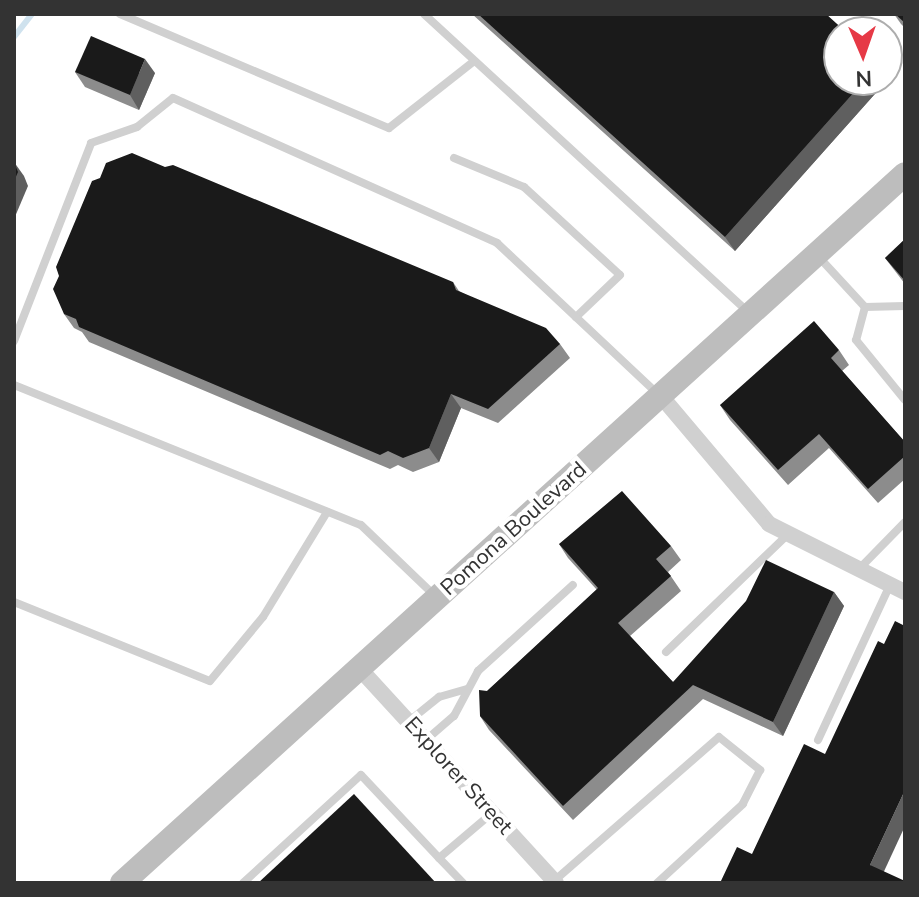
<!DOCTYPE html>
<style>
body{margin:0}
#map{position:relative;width:919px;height:897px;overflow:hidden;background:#fff;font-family:"Nunito Sans",sans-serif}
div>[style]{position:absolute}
.stream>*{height:6px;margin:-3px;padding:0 3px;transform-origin:3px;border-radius:3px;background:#cfe2ee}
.lane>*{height:8px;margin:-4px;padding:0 4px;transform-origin:4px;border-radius:4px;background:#d0d0d0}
.street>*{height:16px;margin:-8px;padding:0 8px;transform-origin:8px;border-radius:8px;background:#d0d0d0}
.secondary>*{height:24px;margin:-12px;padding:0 12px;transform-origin:12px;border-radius:12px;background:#bdbdbd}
.wall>*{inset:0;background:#8c8c8c}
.shaded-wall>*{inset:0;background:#5f5f5f}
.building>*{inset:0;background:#1a1a1a}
span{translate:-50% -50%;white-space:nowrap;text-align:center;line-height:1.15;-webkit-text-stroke:8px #fff;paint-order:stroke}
.street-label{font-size:22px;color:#333}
.frame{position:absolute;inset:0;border:16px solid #333;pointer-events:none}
.north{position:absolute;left:823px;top:16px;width:80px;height:80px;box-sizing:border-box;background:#fff;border:2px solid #adadad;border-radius:50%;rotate:178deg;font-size:22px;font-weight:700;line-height:32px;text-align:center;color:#333}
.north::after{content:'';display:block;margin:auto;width:28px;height:36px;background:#e63946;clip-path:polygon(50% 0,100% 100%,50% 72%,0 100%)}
</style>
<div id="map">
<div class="stream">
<i style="left:14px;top:37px;width:29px;rotate:-52deg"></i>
</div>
<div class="lane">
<i style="left:120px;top:14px;width:292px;rotate:23deg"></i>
<i style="left:389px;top:128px;width:107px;rotate:-38.2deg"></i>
<i style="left:424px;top:14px;width:439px;rotate:42.6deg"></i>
<i style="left:454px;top:158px;width:76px;rotate:22.5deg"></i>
<i style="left:524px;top:187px;width:130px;rotate:42.5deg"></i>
<i style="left:620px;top:275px;width:61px;rotate:136.3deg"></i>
<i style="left:817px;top:255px;width:71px;rotate:47.3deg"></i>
<i style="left:865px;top:307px;width:34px;rotate:105deg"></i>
<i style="left:856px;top:340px;width:77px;rotate:50.8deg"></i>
<i style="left:865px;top:307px;width:40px;rotate:-1.4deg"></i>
<i style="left:14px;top:341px;width:212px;rotate:-68.7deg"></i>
<i style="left:91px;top:143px;width:49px;rotate:-19.2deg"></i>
<i style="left:137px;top:127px;width:46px;rotate:-38.9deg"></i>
<i style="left:173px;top:98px;width:355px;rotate:24.1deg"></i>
<i style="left:497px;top:243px;width:219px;rotate:43.2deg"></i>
<i style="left:14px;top:385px;width:374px;rotate:22deg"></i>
<i style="left:361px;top:525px;width:101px;rotate:43.8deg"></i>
<i style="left:858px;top:570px;width:67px;rotate:-45.6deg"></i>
<i style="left:14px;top:602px;width:211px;rotate:22deg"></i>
<i style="left:210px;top:681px;width:83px;rotate:-50.4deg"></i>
<i style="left:263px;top:617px;width:123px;rotate:-58.6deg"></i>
<i style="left:666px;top:652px;width:168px;rotate:-44deg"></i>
<i style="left:408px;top:722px;width:40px;rotate:-39deg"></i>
<i style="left:439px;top:697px;width:29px;rotate:-16deg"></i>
<i style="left:426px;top:740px;width:37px;rotate:-41deg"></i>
<i style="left:454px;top:716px;width:51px;rotate:-61.9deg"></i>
<i style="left:478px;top:671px;width:128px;rotate:-42.2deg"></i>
<i style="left:818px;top:740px;width:171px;rotate:-65.1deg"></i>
<i style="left:439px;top:858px;width:35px;rotate:46deg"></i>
<i style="left:554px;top:881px;width:219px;rotate:-41.1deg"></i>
<i style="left:719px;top:737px;width:53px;rotate:38.8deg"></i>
<i style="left:760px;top:770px;width:38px;rotate:117deg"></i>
<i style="left:743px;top:804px;width:117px;rotate:137.4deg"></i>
<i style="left:243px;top:883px;width:160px;rotate:-42.5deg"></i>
<i style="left:361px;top:775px;width:114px;rotate:46.8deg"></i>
<i style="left:439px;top:858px;width:70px;rotate:-40.3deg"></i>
</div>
<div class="street">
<i style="left:661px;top:396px;width:167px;rotate:49.8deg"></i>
<i style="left:769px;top:524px;width:152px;rotate:26.6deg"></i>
<i style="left:360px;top:669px;width:290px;rotate:47.5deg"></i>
</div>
<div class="secondary">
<i style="left:122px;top:883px;width:1056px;rotate:-42.16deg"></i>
</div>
<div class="wall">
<i style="clip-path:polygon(472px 14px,826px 14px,887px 80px,887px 72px,890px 77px,735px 251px)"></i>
<i style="clip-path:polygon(894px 14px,905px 14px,905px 28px,901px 24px)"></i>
<i style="clip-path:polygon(75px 72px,155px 73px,139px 110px,85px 87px)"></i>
<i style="clip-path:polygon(905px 239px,905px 284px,885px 258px)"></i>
<i style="clip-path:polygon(59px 276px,453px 282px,459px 291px,560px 344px,570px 358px,498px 423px,461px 408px,439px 462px,413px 472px,398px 465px,390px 469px,89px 342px,82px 332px,74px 328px,64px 314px)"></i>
<i style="clip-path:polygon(839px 350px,849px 365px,842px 371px,905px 442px,905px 479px,878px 503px,829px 448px,788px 485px,730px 420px,720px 405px)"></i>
<i style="clip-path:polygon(559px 544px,671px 546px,681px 560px,668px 572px,681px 591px,630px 636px,673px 682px,834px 592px,844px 606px,783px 736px,703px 699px,573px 820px,489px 730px,480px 716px,487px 691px,597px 590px,568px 558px)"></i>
</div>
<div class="shaded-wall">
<i style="clip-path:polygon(145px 59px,155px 73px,139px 110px,130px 95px)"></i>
<i style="clip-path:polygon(887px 72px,890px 77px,735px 251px,725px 237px,865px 80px,887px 80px)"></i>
<i style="clip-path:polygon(14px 162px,24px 176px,28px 186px,14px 219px)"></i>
<i style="clip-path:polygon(451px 394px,461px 408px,439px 462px,429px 448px)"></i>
<i style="clip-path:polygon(834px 592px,844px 606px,783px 736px,773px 722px)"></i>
<i style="clip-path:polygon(905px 790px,905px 826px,880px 880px,870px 865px)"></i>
</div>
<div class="building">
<i style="clip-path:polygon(478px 14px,826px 14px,846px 32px,839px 32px,839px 80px,865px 80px,725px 237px)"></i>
<i style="clip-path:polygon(895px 14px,905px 14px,905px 23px)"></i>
<i style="clip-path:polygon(91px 36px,145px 59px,130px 95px,75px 72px)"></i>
<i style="clip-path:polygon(132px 153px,165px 167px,173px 165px,453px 282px,456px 290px,546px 328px,560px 344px,488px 409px,451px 394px,429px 448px,403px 458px,388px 451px,380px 455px,79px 327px,76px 319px,64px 314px,53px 289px,59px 276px,56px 267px,92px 181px,100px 178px,106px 163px)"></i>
<i style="clip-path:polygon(14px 162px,18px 172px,14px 181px)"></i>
<i style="clip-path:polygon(905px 239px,905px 281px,885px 258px)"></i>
<i style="clip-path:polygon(814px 321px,839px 350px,831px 358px,905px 442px,905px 456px,868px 489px,819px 434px,778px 470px,720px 405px)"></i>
<i style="clip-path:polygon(622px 491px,671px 546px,656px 559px,671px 576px,618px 623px,673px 682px,746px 601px,766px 560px,834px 592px,773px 722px,693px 685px,563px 806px,480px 716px,479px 690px,487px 691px,598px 588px,559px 544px)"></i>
<i style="clip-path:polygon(895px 621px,905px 626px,905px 790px,870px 865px,905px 881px,905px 883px,720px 883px,737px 847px,752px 854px,804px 744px,825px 754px,878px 641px,884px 644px)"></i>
<i style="clip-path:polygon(354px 794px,436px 883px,258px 883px)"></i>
</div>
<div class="street-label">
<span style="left:514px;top:529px;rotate:-42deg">Pomona Boulevard</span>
<span style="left:458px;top:776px;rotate:48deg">Explorer Street</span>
</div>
<div class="frame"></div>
<div class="north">N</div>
</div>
